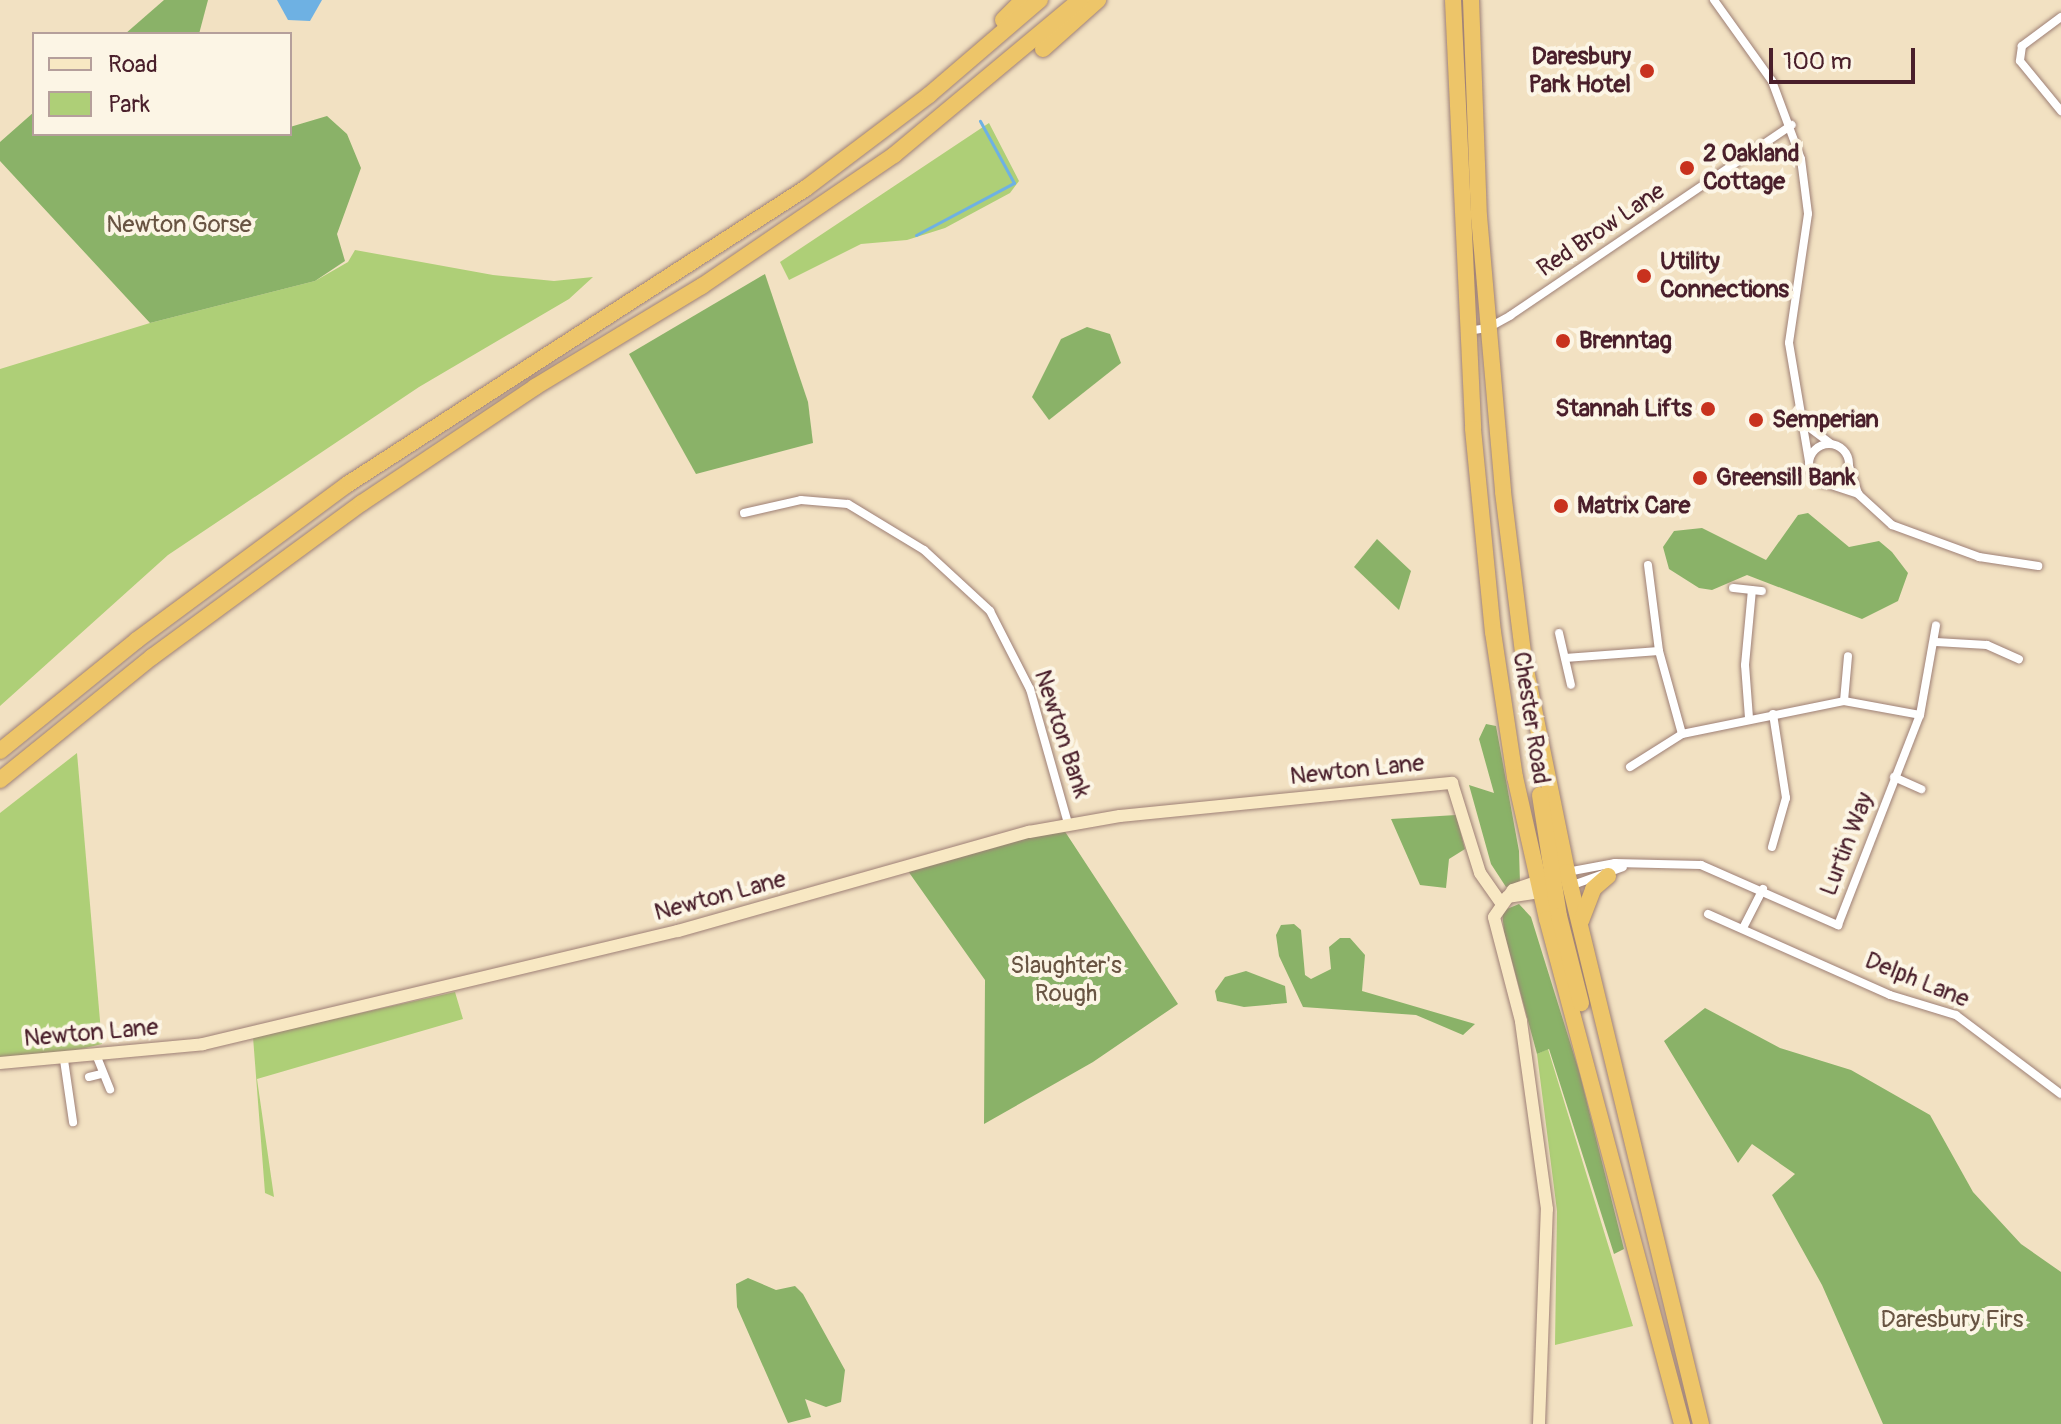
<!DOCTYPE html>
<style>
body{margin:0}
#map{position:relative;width:2061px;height:1424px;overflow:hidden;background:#f2e1c2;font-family:Pangolin,sans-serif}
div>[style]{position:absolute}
.green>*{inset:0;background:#aecf77}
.forest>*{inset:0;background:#8ab268}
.water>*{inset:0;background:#6eb1e3}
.stream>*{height:3px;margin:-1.5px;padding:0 1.5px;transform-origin:1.5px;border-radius:1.5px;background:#6eb1e3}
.roads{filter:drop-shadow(0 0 2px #9e8076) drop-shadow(0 0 2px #9e8076)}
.street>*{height:8px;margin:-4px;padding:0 4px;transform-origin:4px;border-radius:4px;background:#fff}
.street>.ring{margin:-4px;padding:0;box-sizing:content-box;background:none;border:8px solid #fff;border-radius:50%}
.secondary>*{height:12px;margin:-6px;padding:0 6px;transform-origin:6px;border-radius:6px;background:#f8e8c3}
.highway>*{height:16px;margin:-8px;padding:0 8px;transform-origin:8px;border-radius:8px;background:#edc569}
.dots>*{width:22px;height:22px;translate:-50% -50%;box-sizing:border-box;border:4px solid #fcf5e5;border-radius:50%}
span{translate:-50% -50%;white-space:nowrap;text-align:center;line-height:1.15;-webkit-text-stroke:8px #fcf5e5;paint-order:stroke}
.poi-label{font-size:24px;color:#4a1f2b;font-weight:700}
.right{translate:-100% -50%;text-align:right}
.left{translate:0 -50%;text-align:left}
.park-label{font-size:24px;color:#685442}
.street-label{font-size:24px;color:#4a1f2b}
.legend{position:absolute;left:32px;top:32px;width:260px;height:104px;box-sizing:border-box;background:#fcf5e5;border:2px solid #b59f9b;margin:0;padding:10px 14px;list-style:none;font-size:24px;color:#4a1f2b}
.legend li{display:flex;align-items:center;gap:16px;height:40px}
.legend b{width:40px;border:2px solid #b59f9b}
.scale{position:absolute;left:1769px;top:48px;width:146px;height:36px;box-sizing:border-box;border:4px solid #4a1f2b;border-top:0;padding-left:10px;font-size:24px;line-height:28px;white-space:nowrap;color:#4a1f2b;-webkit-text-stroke:6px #fcf5e5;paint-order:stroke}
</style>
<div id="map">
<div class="green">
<i style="clip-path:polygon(989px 123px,1019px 181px,1010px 193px,945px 228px,907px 240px,861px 244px,789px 280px,780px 262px)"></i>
<i style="clip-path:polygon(355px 250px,493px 275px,554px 281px,593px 277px,569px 299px,419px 387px,168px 555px,0 706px,0 369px,150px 323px,315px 281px,348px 262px)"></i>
<i style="clip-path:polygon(77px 753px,102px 1044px,69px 1052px,0 1058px,0 813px)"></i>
<i style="clip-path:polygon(455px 992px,463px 1019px,257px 1079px,274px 1197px,265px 1193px,253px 1037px)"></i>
<i style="clip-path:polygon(1548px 1049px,1633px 1326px,1555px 1345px,1557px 1211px,1537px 1054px)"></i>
</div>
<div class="forest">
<i style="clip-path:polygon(164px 0,208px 0,199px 34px,125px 34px)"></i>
<i style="clip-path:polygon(34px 112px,34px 134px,290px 134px,290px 127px,327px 116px,347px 134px,361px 168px,337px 234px,345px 261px,315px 281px,150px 323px,0 161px,0 142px)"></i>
<i style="clip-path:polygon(765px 274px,808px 402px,813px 443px,696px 474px,629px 354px)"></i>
<i style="clip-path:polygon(1087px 327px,1110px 334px,1121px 363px,1049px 420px,1032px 397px,1061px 339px)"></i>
<i style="clip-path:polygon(1808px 513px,1849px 547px,1879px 541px,1892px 552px,1908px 573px,1898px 601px,1862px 619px,1747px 575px,1712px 590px,1699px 588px,1669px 569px,1663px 547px,1674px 531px,1702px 528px,1766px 560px,1798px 515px)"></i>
<i style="clip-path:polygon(1377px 539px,1411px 571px,1399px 610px,1354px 567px)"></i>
<i style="clip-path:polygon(1486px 724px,1496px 726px,1519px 851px,1520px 883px,1506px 887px,1491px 864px,1469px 785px,1494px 793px,1479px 739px)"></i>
<i style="clip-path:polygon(1456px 815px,1465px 849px,1449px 859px,1446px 888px,1420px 885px,1391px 819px)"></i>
<i style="clip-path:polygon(1062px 827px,1178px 1004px,1093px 1062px,984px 1124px,985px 980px,908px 871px)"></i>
<i style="clip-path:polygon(1519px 904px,1531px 917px,1579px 1071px,1624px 1249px,1614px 1254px,1549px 1049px,1537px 1054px,1504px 932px,1502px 911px)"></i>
<i style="clip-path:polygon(1294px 924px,1301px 930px,1305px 975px,1311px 979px,1331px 969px,1329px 947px,1340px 938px,1350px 938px,1365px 955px,1362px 991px,1475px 1024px,1463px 1035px,1416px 1015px,1303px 1007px,1279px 956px,1276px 935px,1281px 925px)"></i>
<i style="clip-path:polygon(1246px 971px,1285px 986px,1287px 1003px,1244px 1007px,1217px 1001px,1215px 991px,1225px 977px)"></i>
<i style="clip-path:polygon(1705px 1008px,1780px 1048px,1851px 1070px,1930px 1115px,1973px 1192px,2021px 1244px,2061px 1272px,2061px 1424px,1883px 1424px,1822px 1285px,1772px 1195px,1795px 1174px,1752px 1144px,1738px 1163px,1664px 1041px)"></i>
<i style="clip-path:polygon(748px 1278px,776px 1290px,795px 1286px,803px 1294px,845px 1370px,841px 1402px,826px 1407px,805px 1399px,811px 1417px,788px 1423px,737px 1307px,736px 1284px)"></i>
</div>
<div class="water">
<i style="clip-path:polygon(277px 0,322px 0,310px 21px,288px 20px)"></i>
</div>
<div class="stream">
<i style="left:916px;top:235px;width:111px;rotate:-28deg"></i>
<i style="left:1014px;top:183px;width:71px;rotate:-118.7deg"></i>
</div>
<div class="roads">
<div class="street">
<i style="left:1714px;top:0;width:100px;rotate:54.4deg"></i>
<i style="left:1772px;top:81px;width:83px;rotate:69.6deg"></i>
<i style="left:1801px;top:159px;width:55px;rotate:82.7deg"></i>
<i style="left:1808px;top:214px;width:130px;rotate:98.4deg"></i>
<i style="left:1789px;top:343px;width:120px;rotate:80.4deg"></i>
<i style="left:2061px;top:17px;width:49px;rotate:143.4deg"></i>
<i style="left:2022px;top:46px;width:15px;rotate:98deg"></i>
<i style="left:2020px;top:61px;width:65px;rotate:50.6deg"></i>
<i style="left:1468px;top:331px;width:20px;rotate:-9deg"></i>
<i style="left:1488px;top:328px;width:26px;rotate:-29deg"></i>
<i style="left:1511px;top:315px;width:339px;rotate:-34.1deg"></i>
<i style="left:1806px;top:425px;width:31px;rotate:37deg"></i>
<i class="ring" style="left:1809px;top:444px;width:32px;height:32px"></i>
<i style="left:1849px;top:466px;width:29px;rotate:72deg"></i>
<i style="left:1858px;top:494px;width:46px;rotate:42.4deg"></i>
<i style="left:1892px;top:525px;width:93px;rotate:20.2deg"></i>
<i style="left:1979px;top:557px;width:60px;rotate:8.7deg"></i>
<i style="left:1828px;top:484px;width:32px;rotate:18deg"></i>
<i style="left:744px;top:513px;width:58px;rotate:-12.8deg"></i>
<i style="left:801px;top:500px;width:47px;rotate:4.9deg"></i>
<i style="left:848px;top:504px;width:89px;rotate:31.2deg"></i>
<i style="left:924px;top:550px;width:90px;rotate:42.7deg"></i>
<i style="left:990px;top:611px;width:88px;rotate:62.9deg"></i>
<i style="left:1030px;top:689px;width:139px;rotate:74.2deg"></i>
<i style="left:1648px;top:565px;width:87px;rotate:82.7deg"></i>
<i style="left:1659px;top:651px;width:86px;rotate:74.5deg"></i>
<i style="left:1733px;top:588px;width:29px;rotate:6deg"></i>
<i style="left:1559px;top:633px;width:53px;rotate:77deg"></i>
<i style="left:1936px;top:642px;width:51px;rotate:3.4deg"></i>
<i style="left:1987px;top:645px;width:35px;rotate:24deg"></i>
<i style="left:1565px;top:658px;width:94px;rotate:-4.3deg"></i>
<i style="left:1844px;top:701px;width:45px;rotate:-84.9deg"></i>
<i style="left:1749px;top:718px;width:53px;rotate:-94.3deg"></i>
<i style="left:1745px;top:665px;width:75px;rotate:-84.7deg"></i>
<i style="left:1630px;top:767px;width:62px;rotate:-32.4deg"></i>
<i style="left:1682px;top:734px;width:165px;rotate:-11.5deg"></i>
<i style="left:1844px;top:701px;width:77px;rotate:10.4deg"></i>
<i style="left:1894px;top:777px;width:30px;rotate:24deg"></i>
<i style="left:1772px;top:847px;width:51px;rotate:-74.1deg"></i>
<i style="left:1786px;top:798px;width:85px;rotate:-98.8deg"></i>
<i style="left:1567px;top:872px;width:49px;rotate:-10.6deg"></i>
<i style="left:1615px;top:863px;width:86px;rotate:1.3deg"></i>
<i style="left:1701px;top:865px;width:150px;rotate:23.7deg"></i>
<i style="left:1838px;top:925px;width:225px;rotate:-68.7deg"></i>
<i style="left:1920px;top:715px;width:91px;rotate:-79.9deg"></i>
<i style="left:1570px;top:886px;width:56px;rotate:-19.7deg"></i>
<i style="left:1708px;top:914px;width:199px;rotate:24deg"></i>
<i style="left:1890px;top:995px;width:69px;rotate:16.9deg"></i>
<i style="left:1956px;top:1015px;width:131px;rotate:37deg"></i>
<i style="left:1743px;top:928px;width:44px;rotate:-62.9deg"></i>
<i style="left:97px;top:1057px;width:35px;rotate:68deg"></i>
<i style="left:64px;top:1060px;width:63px;rotate:81.7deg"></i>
<i style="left:89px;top:1077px;width:12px;rotate:-14deg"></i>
</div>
<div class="secondary">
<i style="left:1507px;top:897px;width:40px;rotate:-8.5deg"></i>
<i style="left:0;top:1063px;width:204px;rotate:-5.3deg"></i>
<i style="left:203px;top:1044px;width:488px;rotate:-13.4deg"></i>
<i style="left:678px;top:931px;width:365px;rotate:-15.8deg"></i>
<i style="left:1029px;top:832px;width:92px;rotate:-10deg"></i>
<i style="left:1120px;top:816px;width:334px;rotate:-5.7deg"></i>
<i style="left:1452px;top:783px;width:94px;rotate:72.7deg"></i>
<i style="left:1480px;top:873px;width:35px;rotate:55deg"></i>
<i style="left:1539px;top:1424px;width:215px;rotate:-87.9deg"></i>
<i style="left:1547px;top:1209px;width:190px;rotate:-97.9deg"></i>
<i style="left:1521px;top:1021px;width:107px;rotate:-104.6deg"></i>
<i style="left:1494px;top:917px;width:33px;rotate:-55deg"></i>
<i style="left:1513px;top:890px;width:34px;rotate:-19deg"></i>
</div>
<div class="highway">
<i style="left:1453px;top:0;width:429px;rotate:87.3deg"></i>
<i style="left:1473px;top:429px;width:204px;rotate:84.4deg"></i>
<i style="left:1493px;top:632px;width:147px;rotate:81.4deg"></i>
<i style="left:1515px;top:777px;width:146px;rotate:77.3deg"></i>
<i style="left:1547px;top:919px;width:523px;rotate:75.03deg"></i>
<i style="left:1471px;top:0;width:216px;rotate:87.9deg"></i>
<i style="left:1479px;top:216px;width:277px;rotate:85deg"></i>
<i style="left:1503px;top:492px;width:169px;rotate:82.9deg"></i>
<i style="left:1524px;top:660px;width:216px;rotate:78.5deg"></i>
<i style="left:1567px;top:872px;width:568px;rotate:76.36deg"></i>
<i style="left:1003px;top:20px;width:28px;rotate:-45deg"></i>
<i style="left:1043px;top:49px;width:74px;rotate:-41.7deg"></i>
<i style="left:0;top:751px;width:176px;rotate:-39deg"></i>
<i style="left:137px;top:640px;width:262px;rotate:-36.5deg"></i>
<i style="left:348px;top:484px;width:545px;rotate:-32.87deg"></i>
<i style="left:806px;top:188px;width:154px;rotate:-37.1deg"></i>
<i style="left:929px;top:95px;width:146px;rotate:-40.6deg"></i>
<i style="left:0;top:780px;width:196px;rotate:-39deg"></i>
<i style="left:152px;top:657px;width:260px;rotate:-36.3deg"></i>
<i style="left:362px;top:503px;width:208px;rotate:-33.8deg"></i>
<i style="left:535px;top:387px;width:195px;rotate:-31.2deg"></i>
<i style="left:702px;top:286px;width:232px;rotate:-34.3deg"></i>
<i style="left:894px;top:155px;width:242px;rotate:-39.8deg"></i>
<i style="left:1540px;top:795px;width:122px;rotate:81.1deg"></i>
<i style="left:1559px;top:916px;width:90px;rotate:75.8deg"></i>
<i style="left:1581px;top:921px;width:34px;rotate:-69deg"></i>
<i style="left:1593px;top:889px;width:20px;rotate:-41deg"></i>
</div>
</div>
<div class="dots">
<i style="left:1647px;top:71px;background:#c8321e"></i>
<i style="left:1687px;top:168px;background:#c8321e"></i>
<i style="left:1644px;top:276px;background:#c8321e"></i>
<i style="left:1563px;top:341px;background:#c8321e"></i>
<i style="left:1708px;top:409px;background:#c8321e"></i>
<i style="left:1756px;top:420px;background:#c8321e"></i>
<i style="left:1700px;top:478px;background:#c8321e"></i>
<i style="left:1561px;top:506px;background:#c8321e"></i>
</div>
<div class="poi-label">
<span class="right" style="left:1631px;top:71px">Daresbury<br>Park Hotel</span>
<span class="left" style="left:1703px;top:168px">2 Oakland<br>Cottage</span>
<span class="left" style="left:1660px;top:276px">Utility<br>Connections</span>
<span class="left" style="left:1579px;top:341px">Brenntag</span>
<span class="right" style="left:1692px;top:409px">Stannah Lifts</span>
<span class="left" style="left:1772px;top:420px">Semperian</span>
<span class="left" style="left:1716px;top:478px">Greensill Bank</span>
<span class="left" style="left:1577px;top:506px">Matrix Care</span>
</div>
<div class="park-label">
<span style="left:179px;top:225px">Newton Gorse</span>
<span style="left:1066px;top:980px">Slaughter's<br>Rough</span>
<span style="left:1952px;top:1320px">Daresbury Firs</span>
</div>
<div class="street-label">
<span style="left:1601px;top:230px;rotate:-34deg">Red Brow Lane</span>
<span style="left:1531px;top:718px;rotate:81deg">Chester Road</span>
<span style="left:1062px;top:734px;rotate:72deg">Newton Bank</span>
<span style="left:1357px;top:770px;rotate:-6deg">Newton Lane</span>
<span style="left:1847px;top:844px;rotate:-69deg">Lurtin Way</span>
<span style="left:720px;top:896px;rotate:-15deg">Newton Lane</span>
<span style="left:1917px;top:980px;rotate:22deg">Delph Lane</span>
<span style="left:91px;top:1033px;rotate:-5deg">Newton Lane</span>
</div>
<ul class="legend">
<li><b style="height:10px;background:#f8e8c3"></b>Road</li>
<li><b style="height:22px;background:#aecf77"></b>Park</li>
</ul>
<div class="scale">100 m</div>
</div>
